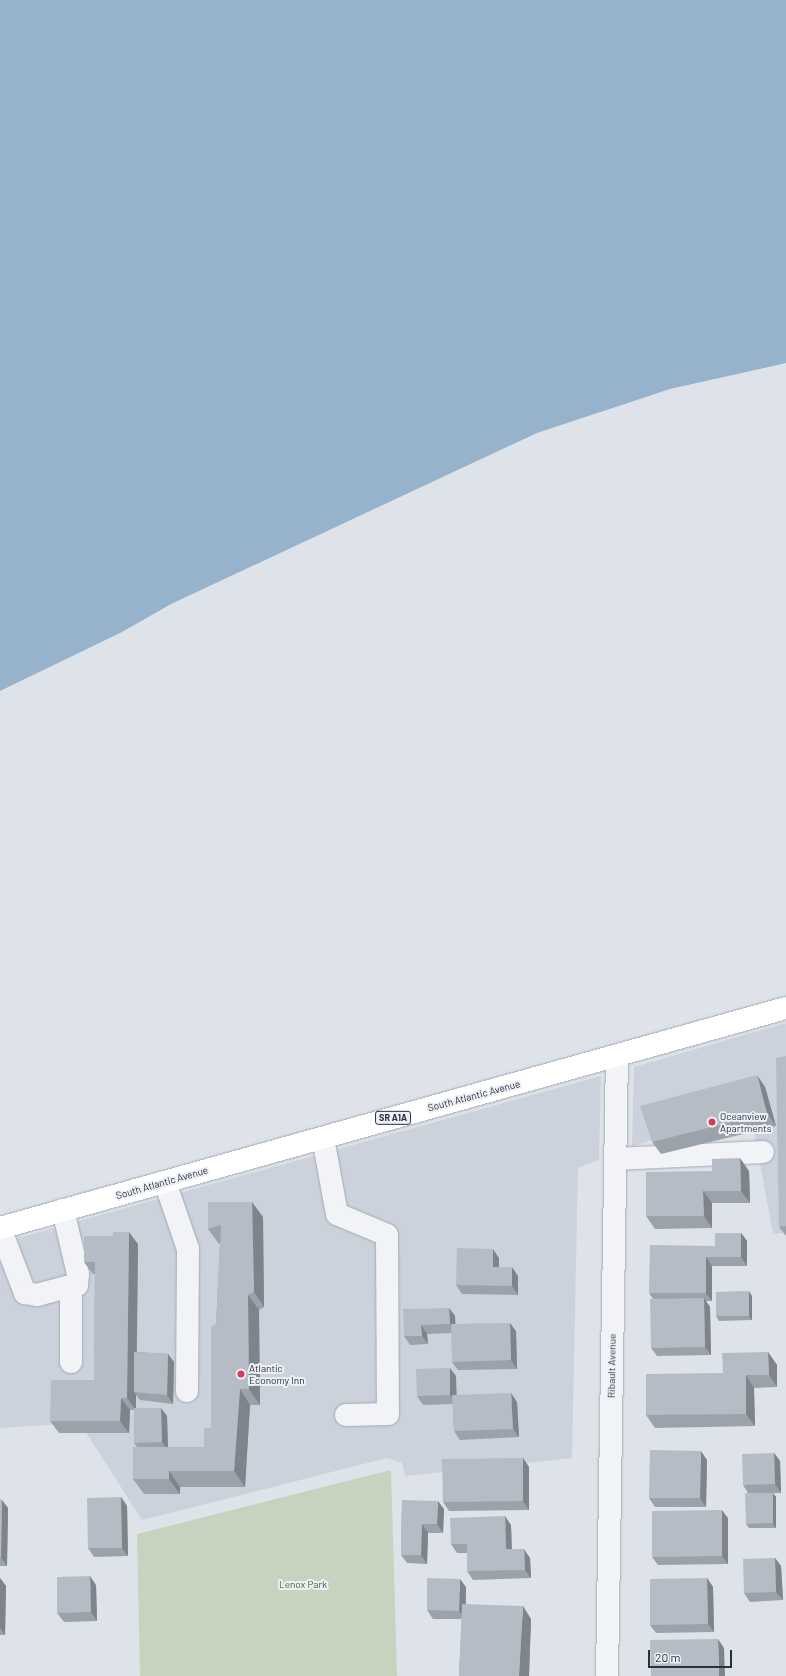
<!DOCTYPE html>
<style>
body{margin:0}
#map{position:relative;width:786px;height:1676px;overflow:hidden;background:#dee3e9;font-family:Barlow,sans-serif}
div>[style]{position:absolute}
.built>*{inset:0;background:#ccd2db}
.green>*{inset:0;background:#c5d3bf}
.water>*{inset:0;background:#97b3cb}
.roads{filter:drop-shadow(0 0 1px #a3aab3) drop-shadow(0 0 1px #a3aab3)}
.minor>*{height:22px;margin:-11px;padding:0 11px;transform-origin:11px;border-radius:11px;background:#f1f3f7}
.major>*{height:22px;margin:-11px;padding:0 11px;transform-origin:11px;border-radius:11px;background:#fff}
.wall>*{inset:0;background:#9ca2aa}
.shaded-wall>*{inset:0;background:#7f848b}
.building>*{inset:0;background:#b5bcc6}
.dots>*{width:11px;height:11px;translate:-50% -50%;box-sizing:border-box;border:2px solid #eef2f6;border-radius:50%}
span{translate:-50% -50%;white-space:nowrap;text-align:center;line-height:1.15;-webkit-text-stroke:4px #eef2f6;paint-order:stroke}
.shield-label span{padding:1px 3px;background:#eef2f6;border:1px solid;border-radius:3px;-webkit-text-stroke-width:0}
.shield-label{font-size:9px;color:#273140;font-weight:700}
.street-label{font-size:10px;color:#273140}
.poi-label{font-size:10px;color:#273140}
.left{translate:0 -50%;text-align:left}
.park-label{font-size:10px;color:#3d5d33}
.scale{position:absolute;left:648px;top:1650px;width:84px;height:18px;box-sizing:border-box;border:2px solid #273140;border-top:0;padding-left:5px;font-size:12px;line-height:14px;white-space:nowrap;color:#273140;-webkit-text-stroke:3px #eef2f6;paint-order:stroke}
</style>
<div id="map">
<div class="built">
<i style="clip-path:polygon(786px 1023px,786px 1233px,773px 1234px,749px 1103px,632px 1147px,634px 1067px)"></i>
<i style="clip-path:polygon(601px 1076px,599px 1160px,578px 1168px,572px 1458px,405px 1476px,402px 1463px,387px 1458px,142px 1520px,80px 1423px,0 1428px,0 1243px)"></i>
</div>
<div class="green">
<i style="clip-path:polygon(391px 1470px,397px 1676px,140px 1676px,137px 1534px)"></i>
</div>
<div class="water">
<i style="clip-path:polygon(0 0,786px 0,786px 363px,670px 389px,537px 433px,171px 604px,122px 632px,0 691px)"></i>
</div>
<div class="roads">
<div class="minor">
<i style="left:323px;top:1138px;width:77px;rotate:79.6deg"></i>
<i style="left:337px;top:1214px;width:54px;rotate:22.8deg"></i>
<i style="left:387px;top:1235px;width:179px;rotate:89.7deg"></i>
<i style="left:388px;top:1414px;width:42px;rotate:178.6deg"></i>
<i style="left:616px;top:1159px;width:147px;rotate:-2.7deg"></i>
<i style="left:165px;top:1182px;width:71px;rotate:71.1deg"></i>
<i style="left:188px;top:1249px;width:142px;rotate:90.4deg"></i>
<i style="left:0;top:1228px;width:70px;rotate:69deg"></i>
<i style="left:25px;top:1293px;width:12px;rotate:9deg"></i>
<i style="left:37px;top:1295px;width:35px;rotate:-15deg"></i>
<i style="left:71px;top:1286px;width:6px;rotate:-9deg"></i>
<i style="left:77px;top:1285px;width:11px;rotate:-85deg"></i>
<i style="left:78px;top:1274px;width:66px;rotate:-103.2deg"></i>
<i style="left:71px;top:1286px;width:76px;rotate:90deg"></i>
<i style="left:607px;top:1676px;width:620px;rotate:-89.08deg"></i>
</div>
<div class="major">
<i style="left:0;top:1228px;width:816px;rotate:-15.64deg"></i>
</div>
</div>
<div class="wall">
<i style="clip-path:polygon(786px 1056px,786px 1236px,779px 1227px)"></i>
<i style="clip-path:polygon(765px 1087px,776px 1126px,661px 1154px,652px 1142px)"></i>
<i style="clip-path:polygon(712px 1171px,749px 1171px,750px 1203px,712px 1203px,712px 1228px,655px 1229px,646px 1216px)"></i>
<i style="clip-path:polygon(208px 1202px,263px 1217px,264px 1307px,259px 1310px,260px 1405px,250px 1405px,245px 1487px,180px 1487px,180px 1494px,144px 1494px,133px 1479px,137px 1447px,134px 1443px,134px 1410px,130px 1410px,129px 1433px,59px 1433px,50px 1421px,94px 1380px,95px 1274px,93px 1274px,84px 1262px,138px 1244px,137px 1352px,168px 1354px,174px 1362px,173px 1404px,140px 1400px,136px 1395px,136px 1408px,167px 1416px,168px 1447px,204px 1447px,211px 1428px,220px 1244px,219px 1244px,208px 1229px)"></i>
<i style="clip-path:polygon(741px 1233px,747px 1241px,747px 1266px,712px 1266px,712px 1301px,706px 1301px,710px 1307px,711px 1355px,657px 1356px,651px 1348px,653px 1299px,649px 1293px,715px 1246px)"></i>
<i style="clip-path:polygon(499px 1258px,499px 1267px,518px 1276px,518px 1295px,462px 1294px,456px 1285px)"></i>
<i style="clip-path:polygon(752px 1296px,752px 1320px,719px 1321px,716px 1316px)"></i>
<i style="clip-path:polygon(449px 1308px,455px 1316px,455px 1324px,516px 1331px,517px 1369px,458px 1370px,452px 1362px,452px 1333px,427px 1334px,428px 1344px,410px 1345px,404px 1336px)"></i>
<i style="clip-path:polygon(768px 1352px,777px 1365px,777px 1387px,754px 1388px,755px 1426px,655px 1428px,646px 1415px,723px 1373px)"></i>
<i style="clip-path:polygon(456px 1376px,456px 1395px,517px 1402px,519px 1437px,460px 1440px,454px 1431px,453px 1404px,423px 1405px,417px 1396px)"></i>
<i style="clip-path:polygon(774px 1453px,780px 1461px,781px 1493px,773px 1493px,776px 1497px,776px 1528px,749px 1528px,746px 1524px,748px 1493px,743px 1485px)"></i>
<i style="clip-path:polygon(523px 1458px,529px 1467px,529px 1510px,449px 1511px,443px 1502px)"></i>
<i style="clip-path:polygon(707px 1460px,706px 1507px,655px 1507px,649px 1498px)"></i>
<i style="clip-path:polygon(121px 1497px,127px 1506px,128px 1556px,94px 1557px,88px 1548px)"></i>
<i style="clip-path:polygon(0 1499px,8px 1508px,7px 1566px,0 1566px)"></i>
<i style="clip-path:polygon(402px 1500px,444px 1509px,443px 1533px,428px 1533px,427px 1564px,407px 1563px,401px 1555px)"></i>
<i style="clip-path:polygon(728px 1518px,728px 1564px,658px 1565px,652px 1557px)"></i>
<i style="clip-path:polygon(511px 1525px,512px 1549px,530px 1558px,531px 1578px,473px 1580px,467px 1571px,467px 1553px,457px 1553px,451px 1544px)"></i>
<i style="clip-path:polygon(775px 1558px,781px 1566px,783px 1600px,750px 1602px,744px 1593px)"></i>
<i style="clip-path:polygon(0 1578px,6px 1586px,5px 1635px,0 1635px)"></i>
<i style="clip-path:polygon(707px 1578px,713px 1587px,714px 1632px,656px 1633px,650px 1625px)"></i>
<i style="clip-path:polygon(96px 1585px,97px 1621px,64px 1622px,57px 1613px)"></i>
<i style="clip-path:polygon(466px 1587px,466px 1604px,531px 1619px,529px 1676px,459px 1676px,462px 1619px,433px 1619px,427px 1610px)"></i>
</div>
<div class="shaded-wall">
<i style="clip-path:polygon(757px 1075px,765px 1087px,776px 1126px,767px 1113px)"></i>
<i style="clip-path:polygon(740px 1158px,749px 1171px,750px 1203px,741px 1191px)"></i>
<i style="clip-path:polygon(703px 1191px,712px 1203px,712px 1228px,704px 1216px)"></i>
<i style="clip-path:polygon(252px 1202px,263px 1217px,264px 1307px,254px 1292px)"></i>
<i style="clip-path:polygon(129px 1232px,138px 1244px,136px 1392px,134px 1392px,136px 1395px,136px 1410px,127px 1398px)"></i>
<i style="clip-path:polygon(741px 1233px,747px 1241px,747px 1266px,741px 1257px)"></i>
<i style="clip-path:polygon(493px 1249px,499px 1258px,499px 1275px,493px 1267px)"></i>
<i style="clip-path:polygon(706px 1257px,712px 1266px,712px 1301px,706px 1293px)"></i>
<i style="clip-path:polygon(512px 1267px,518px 1276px,518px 1295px,512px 1286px)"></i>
<i style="clip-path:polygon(749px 1291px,752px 1296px,752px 1320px,749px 1316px)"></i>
<i style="clip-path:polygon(248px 1295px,259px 1310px,260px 1405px,249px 1389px)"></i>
<i style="clip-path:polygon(704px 1298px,710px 1307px,711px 1355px,705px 1347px)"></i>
<i style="clip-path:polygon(449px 1308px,455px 1316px,456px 1333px,450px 1324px)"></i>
<i style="clip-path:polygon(510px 1323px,516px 1331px,517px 1369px,511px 1360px)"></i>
<i style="clip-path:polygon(421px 1325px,427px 1334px,428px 1344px,422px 1336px)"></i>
<i style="clip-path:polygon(768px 1352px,777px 1365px,777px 1387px,769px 1375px)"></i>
<i style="clip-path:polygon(168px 1354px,174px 1362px,173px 1404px,167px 1395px)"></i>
<i style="clip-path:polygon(450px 1368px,456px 1376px,457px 1404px,450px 1395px)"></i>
<i style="clip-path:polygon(746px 1375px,754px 1388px,755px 1426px,746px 1414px)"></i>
<i style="clip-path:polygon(240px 1389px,250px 1405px,245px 1487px,234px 1471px)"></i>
<i style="clip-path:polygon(511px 1393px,517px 1402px,519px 1437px,513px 1429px)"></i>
<i style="clip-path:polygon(121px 1398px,130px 1410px,129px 1433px,120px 1421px)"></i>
<i style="clip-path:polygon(161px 1408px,167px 1416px,168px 1451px,162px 1442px)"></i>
<i style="clip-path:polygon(701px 1451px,707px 1460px,706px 1507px,700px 1498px)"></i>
<i style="clip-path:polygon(774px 1453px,780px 1461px,781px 1493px,775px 1484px)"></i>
<i style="clip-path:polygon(523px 1458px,529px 1467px,529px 1510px,523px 1501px)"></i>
<i style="clip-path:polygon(169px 1471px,180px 1487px,180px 1494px,169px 1479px)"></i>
<i style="clip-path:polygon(773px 1493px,776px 1497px,776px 1528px,773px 1523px)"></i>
<i style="clip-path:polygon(121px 1497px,127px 1506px,128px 1556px,122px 1548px)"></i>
<i style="clip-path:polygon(2px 1500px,8px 1508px,7px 1566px,1px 1557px)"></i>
<i style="clip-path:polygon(438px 1501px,444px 1509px,443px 1533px,437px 1524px)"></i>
<i style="clip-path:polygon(722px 1510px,728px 1518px,728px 1564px,722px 1556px)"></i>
<i style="clip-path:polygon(505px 1516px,511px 1525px,512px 1558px,506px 1549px)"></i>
<i style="clip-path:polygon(422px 1524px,428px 1533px,427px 1564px,421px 1555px)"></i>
<i style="clip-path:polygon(524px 1549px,530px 1558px,531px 1578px,525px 1570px)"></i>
<i style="clip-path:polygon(775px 1558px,781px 1566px,783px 1600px,776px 1592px)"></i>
<i style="clip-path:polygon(90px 1576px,96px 1585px,97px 1621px,91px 1612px)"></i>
<i style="clip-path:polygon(0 1578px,6px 1586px,5px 1635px,0 1628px)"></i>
<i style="clip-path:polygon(707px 1578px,713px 1587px,714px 1632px,708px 1624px)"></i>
<i style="clip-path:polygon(460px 1579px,466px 1587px,465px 1619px,459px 1611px)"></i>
<i style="clip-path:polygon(523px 1606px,531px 1619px,529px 1676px,519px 1676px)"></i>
<i style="clip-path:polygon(718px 1639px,724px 1648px,725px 1676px,719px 1676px)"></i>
</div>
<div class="building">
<i style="clip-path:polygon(786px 1056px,786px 1226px,779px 1227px,776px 1058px)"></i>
<i style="clip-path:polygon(757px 1075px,767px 1113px,652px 1142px,640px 1106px)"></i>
<i style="clip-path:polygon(740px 1158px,741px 1191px,703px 1191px,704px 1216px,646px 1216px,646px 1172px,712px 1171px,712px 1159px)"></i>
<i style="clip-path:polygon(208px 1202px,252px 1202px,254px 1292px,248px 1295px,249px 1389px,240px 1389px,234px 1471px,169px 1471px,169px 1479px,133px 1479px,133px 1447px,204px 1447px,204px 1428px,211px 1428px,211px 1327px,216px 1323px,221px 1225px,208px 1229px)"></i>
<i style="clip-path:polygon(113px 1232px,129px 1232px,127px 1398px,121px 1398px,120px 1421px,50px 1421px,51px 1380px,94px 1380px,95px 1262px,84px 1262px,84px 1236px,113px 1236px)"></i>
<i style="clip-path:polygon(715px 1233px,741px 1233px,741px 1257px,706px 1257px,706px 1293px,649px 1293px,650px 1245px,715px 1246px)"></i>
<i style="clip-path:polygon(457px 1248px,493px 1249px,493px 1267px,512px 1267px,512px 1286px,456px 1285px)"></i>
<i style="clip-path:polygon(749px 1291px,749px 1316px,716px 1316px,716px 1292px)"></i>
<i style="clip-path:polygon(704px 1298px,705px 1347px,651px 1348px,650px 1299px)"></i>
<i style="clip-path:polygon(449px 1308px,450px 1324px,421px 1325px,422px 1336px,404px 1336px,403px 1309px)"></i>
<i style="clip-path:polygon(510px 1323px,511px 1360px,452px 1362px,451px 1324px)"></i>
<i style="clip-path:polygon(134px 1352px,168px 1354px,167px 1395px,134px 1392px)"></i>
<i style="clip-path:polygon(768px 1352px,769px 1375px,746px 1375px,746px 1414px,646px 1415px,646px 1374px,723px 1373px,722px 1353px)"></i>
<i style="clip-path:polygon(450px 1368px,450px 1395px,417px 1396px,416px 1369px)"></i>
<i style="clip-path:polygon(511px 1393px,513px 1429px,454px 1431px,452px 1395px)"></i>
<i style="clip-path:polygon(134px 1408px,161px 1408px,162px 1442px,134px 1443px)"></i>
<i style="clip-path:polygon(650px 1450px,701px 1451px,700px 1498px,649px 1498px)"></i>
<i style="clip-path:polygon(774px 1453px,775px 1484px,743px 1485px,742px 1454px)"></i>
<i style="clip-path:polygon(523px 1458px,523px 1501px,443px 1502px,442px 1459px)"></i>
<i style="clip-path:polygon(745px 1493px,773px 1493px,773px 1523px,746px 1524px)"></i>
<i style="clip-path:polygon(121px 1497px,122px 1548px,88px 1548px,87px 1498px)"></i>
<i style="clip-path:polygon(0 1499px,2px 1500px,1px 1557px,0 1557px)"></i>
<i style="clip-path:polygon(402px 1500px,438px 1501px,437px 1524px,422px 1524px,421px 1555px,401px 1555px)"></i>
<i style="clip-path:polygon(722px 1510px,722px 1556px,652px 1557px,652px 1511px)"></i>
<i style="clip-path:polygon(505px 1516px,506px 1549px,524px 1549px,525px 1570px,467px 1571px,467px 1544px,451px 1544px,450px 1518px)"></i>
<i style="clip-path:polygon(775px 1558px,776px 1592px,744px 1593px,743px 1559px)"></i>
<i style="clip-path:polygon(90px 1576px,91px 1612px,57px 1613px,57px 1577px)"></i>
<i style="clip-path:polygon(427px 1578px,460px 1579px,459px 1611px,427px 1610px)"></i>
<i style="clip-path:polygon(707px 1578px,708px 1624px,650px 1625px,650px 1579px)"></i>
<i style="clip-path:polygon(462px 1604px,523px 1606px,519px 1676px,459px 1676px)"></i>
<i style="clip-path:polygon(718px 1639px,719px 1676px,651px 1676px,650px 1640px)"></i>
</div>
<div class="dots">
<i style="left:712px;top:1122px;background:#d43d5c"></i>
<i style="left:241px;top:1374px;background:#d43d5c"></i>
</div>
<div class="shield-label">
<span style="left:393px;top:1118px">SR A1A</span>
</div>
<div class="street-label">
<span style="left:474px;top:1096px;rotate:-15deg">South Atlantic Avenue</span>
<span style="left:162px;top:1183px;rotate:-16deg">South Atlantic Avenue</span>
<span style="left:612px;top:1366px;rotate:-89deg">Ribault Avenue</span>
</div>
<div class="poi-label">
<span class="left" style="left:720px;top:1122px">Oceanview<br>Apartments</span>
<span class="left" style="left:249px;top:1374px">Atlantic<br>Economy Inn</span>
</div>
<div class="park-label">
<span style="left:303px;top:1585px">Lenox Park</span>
</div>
<div class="scale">20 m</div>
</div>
